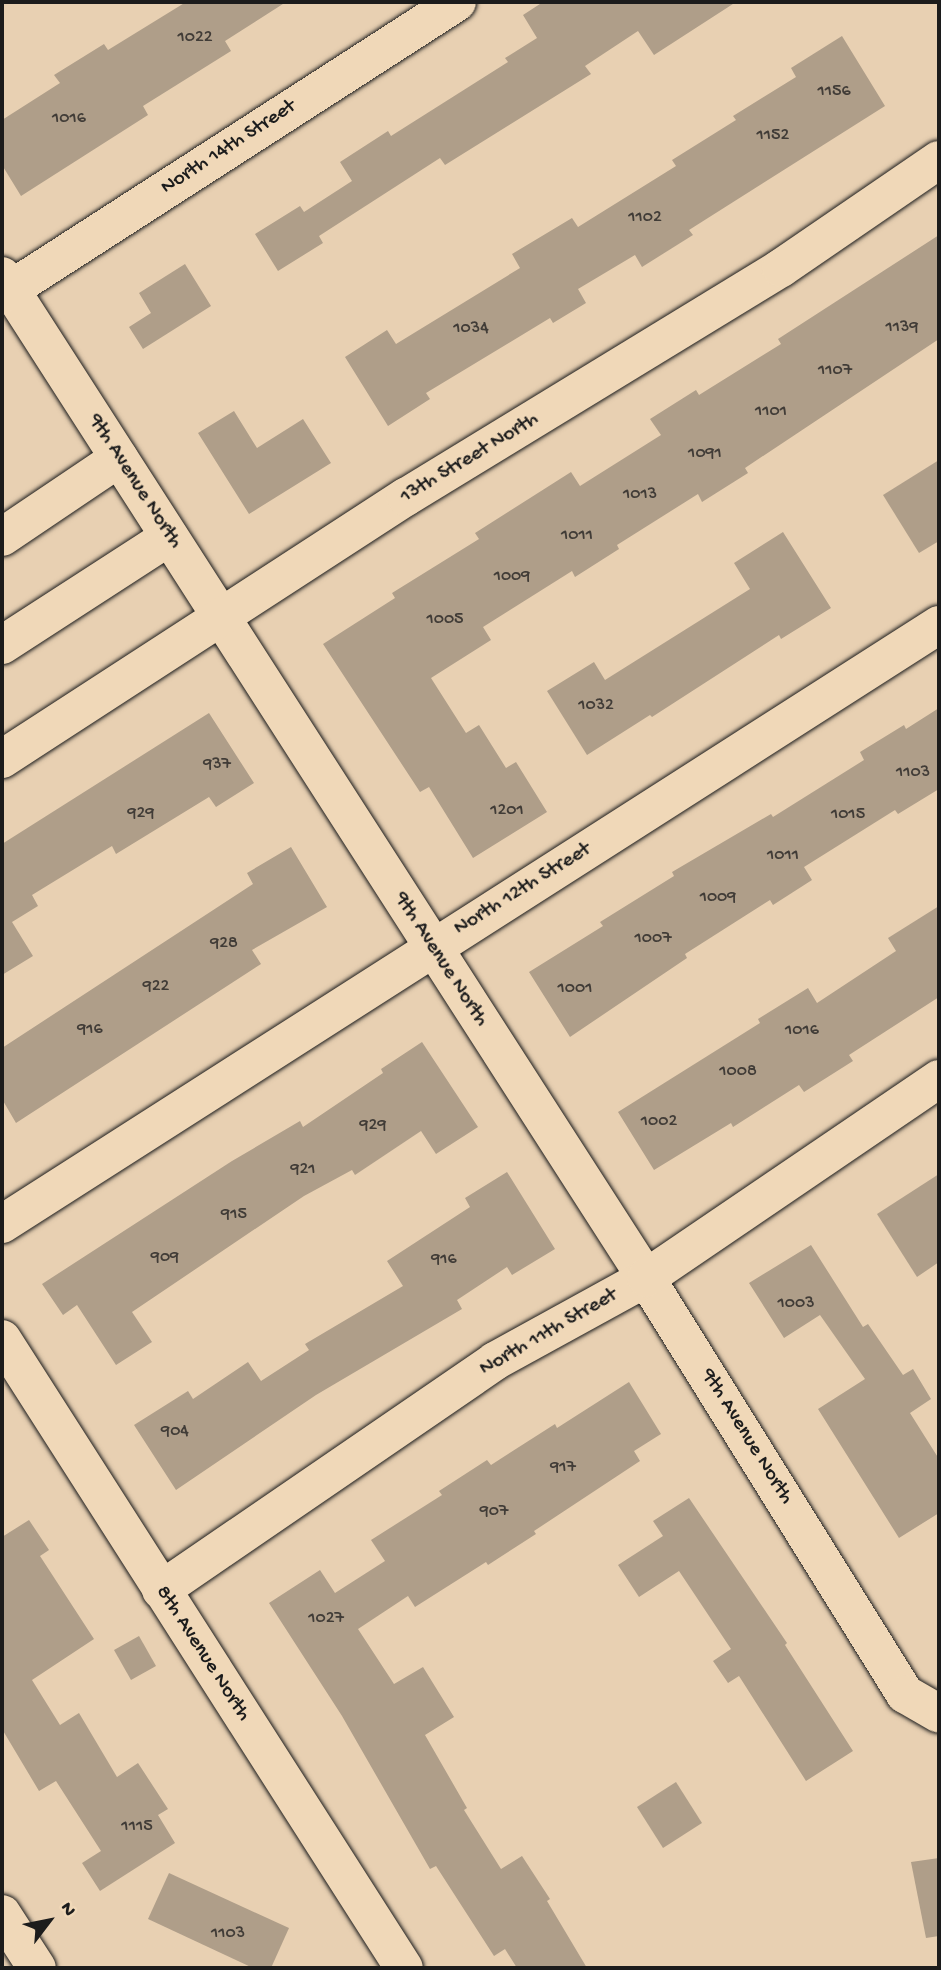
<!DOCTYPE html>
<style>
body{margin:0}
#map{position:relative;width:941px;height:1970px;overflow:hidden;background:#e8d0b2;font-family:"Gochi Hand",sans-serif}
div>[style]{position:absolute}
.building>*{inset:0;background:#af9e89}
.roads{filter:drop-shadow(0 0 2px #1c1c1c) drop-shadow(0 0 2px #1c1c1c)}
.minor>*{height:38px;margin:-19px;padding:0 19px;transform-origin:19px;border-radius:19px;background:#f0d8b8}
span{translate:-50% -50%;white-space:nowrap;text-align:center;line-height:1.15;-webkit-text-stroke:5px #f0d8b8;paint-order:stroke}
.number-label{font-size:18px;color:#413c37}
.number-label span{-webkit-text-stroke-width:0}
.street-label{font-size:21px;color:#1c1c1c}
.frame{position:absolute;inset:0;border:4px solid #1c1c1c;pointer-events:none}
.north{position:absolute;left:14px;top:1886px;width:70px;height:70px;-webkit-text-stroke:5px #f0d8b8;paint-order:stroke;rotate:58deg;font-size:19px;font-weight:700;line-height:28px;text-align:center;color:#1c1c1c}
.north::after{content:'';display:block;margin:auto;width:24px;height:32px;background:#1c1c1c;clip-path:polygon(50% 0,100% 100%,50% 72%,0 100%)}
</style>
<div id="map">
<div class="building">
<i style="clip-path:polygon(186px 2px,286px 2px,225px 41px,231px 51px,143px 106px,148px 115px,21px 196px,2px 165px,2px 120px,60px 83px,54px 75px,104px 44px,108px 50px)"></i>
<i style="clip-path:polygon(543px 2px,736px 2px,654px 55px,638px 31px,585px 66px,591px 74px,445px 165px,440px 158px,319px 236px,323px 243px,278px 271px,255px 234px,300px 206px,304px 212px,352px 181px,340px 162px,388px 131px,391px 136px,508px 62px,505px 58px,537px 38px,523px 15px)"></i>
<i style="clip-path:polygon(842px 36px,885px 106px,689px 230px,693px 235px,642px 267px,635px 255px,578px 289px,586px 303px,553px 323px,550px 318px,426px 393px,430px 399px,388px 426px,345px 357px,387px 330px,396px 344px,520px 268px,512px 254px,572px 218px,578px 227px,676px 166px,672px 160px,736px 120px,733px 116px,796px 77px,791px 68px)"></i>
<i style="clip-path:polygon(939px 235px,939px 339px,745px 468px,748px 473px,702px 502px,698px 494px,617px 545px,619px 549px,575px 577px,572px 571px,483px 627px,491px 640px,431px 678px,466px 733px,479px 725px,506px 768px,516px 762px,547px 812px,473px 858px,429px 787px,420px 792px,323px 644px,395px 598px,392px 593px,479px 539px,475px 533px,571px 472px,580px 486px,661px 435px,650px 419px,696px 390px,699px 395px,781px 344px,778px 339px)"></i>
<i style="clip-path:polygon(185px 264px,211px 306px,143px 349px,129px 327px,151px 313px,139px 293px)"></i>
<i style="clip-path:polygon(234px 411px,257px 448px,303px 419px,331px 463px,249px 514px,198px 433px)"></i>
<i style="clip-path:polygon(939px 460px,939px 541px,919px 553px,883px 495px)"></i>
<i style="clip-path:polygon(783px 532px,831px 608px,781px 639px,779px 635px,652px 717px,650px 715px,587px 755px,547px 691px,594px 662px,605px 680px,750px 589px,734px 563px)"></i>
<i style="clip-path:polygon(939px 708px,939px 789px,898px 814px,895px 810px,804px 867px,812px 880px,773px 905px,770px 900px,685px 954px,687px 958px,570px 1037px,529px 972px,603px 926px,600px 922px,674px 876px,672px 872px,771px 814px,773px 817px,864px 760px,860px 752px,904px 725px,906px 729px)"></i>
<i style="clip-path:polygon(209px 713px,254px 783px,216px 807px,209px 797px,116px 854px,112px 846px,32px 895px,38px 906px,12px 922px,33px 956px,2px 975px,2px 844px)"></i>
<i style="clip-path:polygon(291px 847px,327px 907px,252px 950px,261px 964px,16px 1123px,2px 1099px,2px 1048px,253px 884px,247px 873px)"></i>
<i style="clip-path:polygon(939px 906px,939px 997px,849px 1055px,853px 1061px,804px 1092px,799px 1085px,733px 1127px,731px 1123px,654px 1170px,618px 1112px,760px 1023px,758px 1019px,808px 988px,817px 1003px,896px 951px,888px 938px)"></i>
<i style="clip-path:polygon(422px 1042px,478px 1127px,436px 1154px,421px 1131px,355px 1175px,352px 1170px,304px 1196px,132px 1312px,152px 1342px,116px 1365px,77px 1305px,63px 1315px,42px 1284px,232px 1161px,300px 1121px,303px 1127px,383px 1073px,381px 1069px)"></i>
<i style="clip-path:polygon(507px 1172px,555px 1249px,512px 1275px,507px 1267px,457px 1300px,462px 1309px,316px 1395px,176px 1490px,134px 1425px,188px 1391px,193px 1399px,248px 1362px,261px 1381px,309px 1350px,305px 1344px,403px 1286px,387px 1261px,470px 1207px,465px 1198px)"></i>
<i style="clip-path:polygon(939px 1174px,939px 1262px,917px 1277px,877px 1214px)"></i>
<i style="clip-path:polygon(811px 1245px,863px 1327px,868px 1324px,903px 1375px,913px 1369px,931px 1399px,910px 1413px,939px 1459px,939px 1513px,899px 1538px,818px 1409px,865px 1379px,820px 1315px,784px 1338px,749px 1283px)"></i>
<i style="clip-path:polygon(629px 1382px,661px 1434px,634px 1451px,640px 1461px,534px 1531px,536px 1534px,488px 1565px,486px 1562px,415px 1607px,408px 1596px,358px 1629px,394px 1684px,423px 1667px,454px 1717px,425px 1735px,467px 1808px,464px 1810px,501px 1869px,522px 1856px,550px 1899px,547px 1901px,587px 1968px,517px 1968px,505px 1949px,494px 1956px,436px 1866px,430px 1869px,342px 1716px,269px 1603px,320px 1570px,335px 1593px,385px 1561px,371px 1540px,442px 1495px,439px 1491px,487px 1460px,491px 1465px,555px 1424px,557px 1428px)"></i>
<i style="clip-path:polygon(689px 1498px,787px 1643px,785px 1645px,853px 1751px,806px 1781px,739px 1676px,728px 1683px,713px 1661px,731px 1649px,679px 1571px,639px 1597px,618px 1565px,663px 1536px,653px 1521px)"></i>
<i style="clip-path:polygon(29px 1520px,49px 1550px,40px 1556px,94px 1639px,32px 1680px,60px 1725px,79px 1713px,117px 1777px,138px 1763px,168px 1809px,158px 1815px,175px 1843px,100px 1891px,82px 1863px,101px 1851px,56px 1781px,39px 1791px,2px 1729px,2px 1537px)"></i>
<i style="clip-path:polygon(139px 1636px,156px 1666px,131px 1680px,114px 1650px)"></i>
<i style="clip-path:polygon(676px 1782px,702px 1823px,663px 1848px,637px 1807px)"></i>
<i style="clip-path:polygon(939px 1858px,939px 1936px,926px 1938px,911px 1862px)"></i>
<i style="clip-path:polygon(169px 1873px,289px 1928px,271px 1968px,253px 1968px,148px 1919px)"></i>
</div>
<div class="roads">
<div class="minor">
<i style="left:2px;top:276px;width:1191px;rotate:57.27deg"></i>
<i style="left:646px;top:1278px;width:490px;rotate:58.1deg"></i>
<i style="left:905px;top:1694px;width:39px;rotate:30deg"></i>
<i style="left:2px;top:295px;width:541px;rotate:-32.78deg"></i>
<i style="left:2px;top:537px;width:141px;rotate:-34deg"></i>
<i style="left:2px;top:645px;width:199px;rotate:-32.9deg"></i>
<i style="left:2px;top:759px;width:482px;rotate:-33deg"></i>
<i style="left:406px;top:497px;width:439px;rotate:-31.4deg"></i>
<i style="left:781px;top:268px;width:191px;rotate:-34.4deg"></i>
<i style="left:2px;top:1224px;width:1112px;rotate:-32.59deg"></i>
<i style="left:2px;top:1339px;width:746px;rotate:57.42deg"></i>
<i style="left:161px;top:1590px;width:405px;rotate:-34.4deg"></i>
<i style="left:495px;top:1361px;width:172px;rotate:-28.8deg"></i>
<i style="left:646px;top:1278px;width:354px;rotate:-34.2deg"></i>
<i style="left:2px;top:1914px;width:64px;rotate:57.1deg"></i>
</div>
</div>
<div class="number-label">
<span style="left:195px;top:38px">1022</span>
<span style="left:834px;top:92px">1156</span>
<span style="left:69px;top:119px">1016</span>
<span style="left:773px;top:136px">1152</span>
<span style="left:645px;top:218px">1102</span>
<span style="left:902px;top:328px">1139</span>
<span style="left:471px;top:329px">1034</span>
<span style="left:835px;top:371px">1107</span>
<span style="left:771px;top:412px">1101</span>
<span style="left:705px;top:454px">1091</span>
<span style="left:640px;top:495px">1013</span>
<span style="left:577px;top:536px">1011</span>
<span style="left:512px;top:577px">1009</span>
<span style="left:445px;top:620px">1005</span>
<span style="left:596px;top:706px">1032</span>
<span style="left:217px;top:765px">937</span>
<span style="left:913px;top:773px">1103</span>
<span style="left:507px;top:811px">1201</span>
<span style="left:141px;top:814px">929</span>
<span style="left:848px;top:815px">1015</span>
<span style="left:783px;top:856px">1011</span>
<span style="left:718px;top:898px">1009</span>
<span style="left:653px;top:939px">1007</span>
<span style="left:224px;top:944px">928</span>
<span style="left:156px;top:987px">922</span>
<span style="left:575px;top:989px">1001</span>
<span style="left:90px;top:1030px">916</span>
<span style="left:802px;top:1031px">1016</span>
<span style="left:738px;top:1072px">1008</span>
<span style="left:659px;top:1122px">1002</span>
<span style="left:373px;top:1126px">929</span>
<span style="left:303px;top:1170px">921</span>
<span style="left:234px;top:1215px">915</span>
<span style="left:165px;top:1258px">909</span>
<span style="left:444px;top:1260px">916</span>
<span style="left:796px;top:1304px">1003</span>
<span style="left:175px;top:1432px">904</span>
<span style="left:563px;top:1468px">917</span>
<span style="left:494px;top:1512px">907</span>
<span style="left:326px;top:1619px">1027</span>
<span style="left:137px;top:1827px">1115</span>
<span style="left:228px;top:1934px">1103</span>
</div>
<div class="street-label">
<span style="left:229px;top:148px;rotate:-33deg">North 14th Street</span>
<span style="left:470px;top:459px;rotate:-31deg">13th Street North</span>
<span style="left:134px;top:482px;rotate:57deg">9th Avenue North</span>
<span style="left:523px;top:890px;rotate:-32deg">North 12th Street</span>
<span style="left:440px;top:960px;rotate:57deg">9th Avenue North</span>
<span style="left:549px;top:1333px;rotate:-30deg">North 11th Street</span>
<span style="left:746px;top:1437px;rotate:58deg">9th Avenue North</span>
<span style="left:202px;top:1654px;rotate:57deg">8th Avenue North</span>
</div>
<div class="frame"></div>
<div class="north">N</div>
</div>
